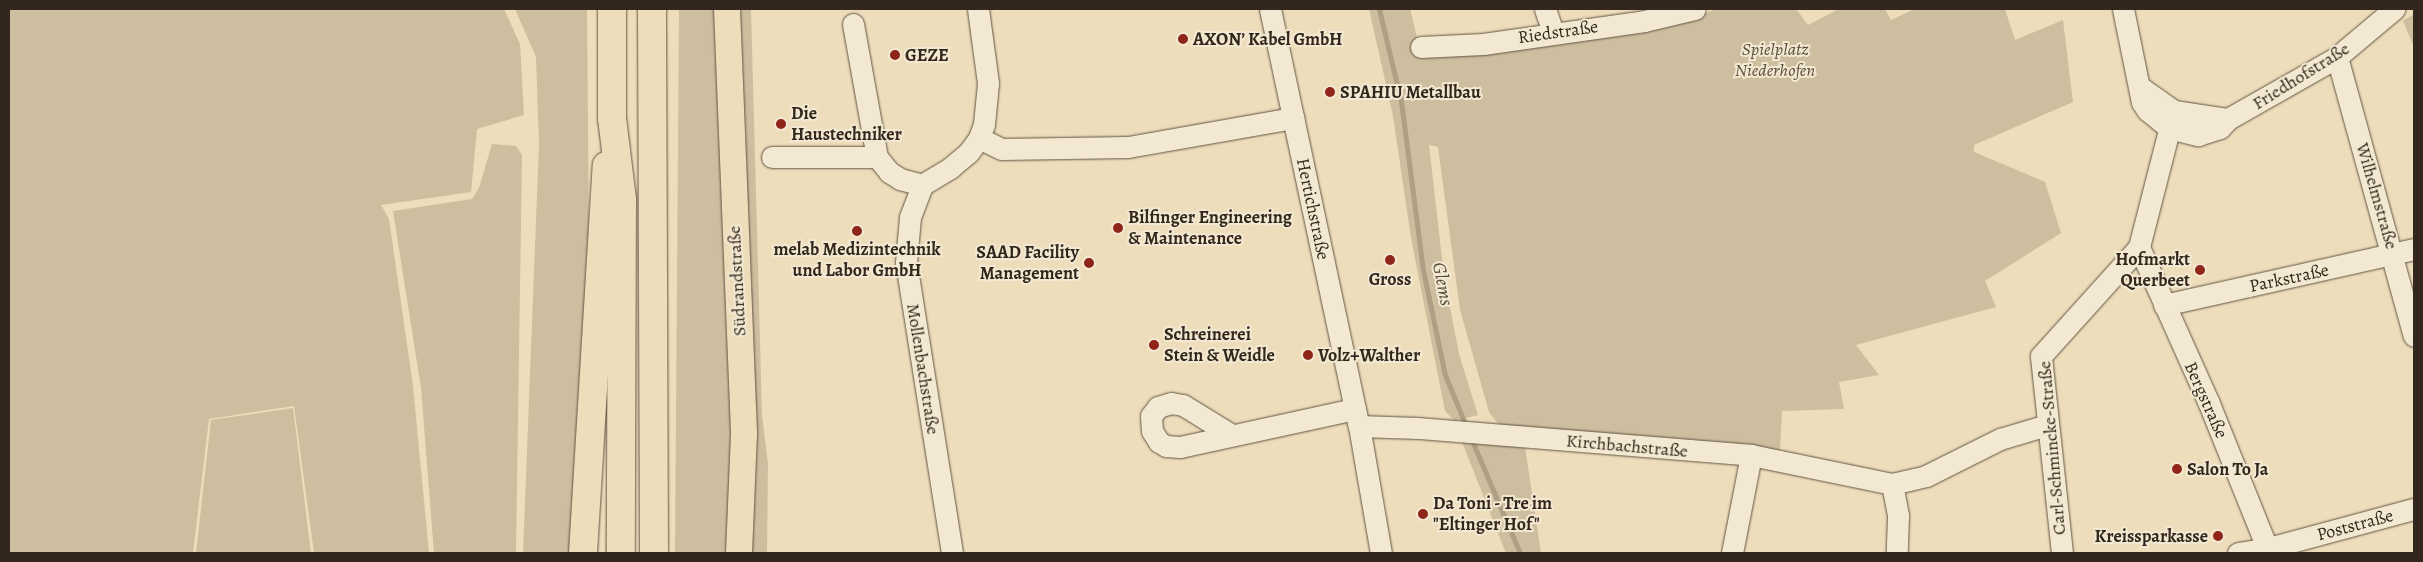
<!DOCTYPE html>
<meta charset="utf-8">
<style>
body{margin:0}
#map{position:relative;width:2423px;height:562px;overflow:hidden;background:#edddba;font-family:Alegreya,serif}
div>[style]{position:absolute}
.green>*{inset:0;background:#cdbe9f}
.stream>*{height:5px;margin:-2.5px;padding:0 2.5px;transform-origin:2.5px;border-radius:2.5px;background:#ae9f85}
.roads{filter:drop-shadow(0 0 1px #625444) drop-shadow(0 0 1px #625444)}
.minor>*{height:21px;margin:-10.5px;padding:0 10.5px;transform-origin:10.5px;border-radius:10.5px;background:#f3e9d2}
.major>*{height:26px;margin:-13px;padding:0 13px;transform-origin:13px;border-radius:13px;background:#edddba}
.highway>*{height:28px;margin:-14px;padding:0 14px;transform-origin:14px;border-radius:14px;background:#edddba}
.dots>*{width:14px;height:14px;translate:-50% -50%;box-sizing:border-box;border:2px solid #f3e9d2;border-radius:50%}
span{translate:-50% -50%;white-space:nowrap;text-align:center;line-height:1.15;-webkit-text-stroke:4px #f3e9d2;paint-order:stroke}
.street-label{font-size:18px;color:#33271d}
.poi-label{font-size:18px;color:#33271d;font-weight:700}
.left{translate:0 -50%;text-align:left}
.right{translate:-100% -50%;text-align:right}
.park-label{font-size:18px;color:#5a4d3e;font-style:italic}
.water-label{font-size:19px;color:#584b3c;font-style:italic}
.frame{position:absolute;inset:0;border:10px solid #33271d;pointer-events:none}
</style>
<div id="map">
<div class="green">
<i style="clip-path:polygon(9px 9px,504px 9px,520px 44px,524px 115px,477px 129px,471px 192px,381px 205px,389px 219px,413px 386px,429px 553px,314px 553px,294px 406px,209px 419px,193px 553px,9px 553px)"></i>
<i style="clip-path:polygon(515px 9px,587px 9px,589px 244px,571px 553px,523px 553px,539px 144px,536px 57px)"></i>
<i style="clip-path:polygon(679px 9px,720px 9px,733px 354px,731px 553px,675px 553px)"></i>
<i style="clip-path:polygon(738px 9px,751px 9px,762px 415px,768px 464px,767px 553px,749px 553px)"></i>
<i style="clip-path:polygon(1369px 9px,1410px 9px,1422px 58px,1677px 23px,1717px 9px,1796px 9px,1808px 25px,1839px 9px,1885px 9px,1891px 20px,1915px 9px,2005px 9px,2015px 40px,2063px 20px,2073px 102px,1974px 145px,1974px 152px,2045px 182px,2061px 233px,1985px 281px,1996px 307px,1856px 345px,1879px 375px,1839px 382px,1844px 409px,1782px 411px,1780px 450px,1500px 426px,1489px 412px,1460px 310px,1438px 147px,1429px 145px,1444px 276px,1459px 354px,1478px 415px,1455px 421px,1445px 411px,1411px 238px,1393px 116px)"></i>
<i style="clip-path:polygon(2414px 14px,2414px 47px,2403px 21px)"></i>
<i style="clip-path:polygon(492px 144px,516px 146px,522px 155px,516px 553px,434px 553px,421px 388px,393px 211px,472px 199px,479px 188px)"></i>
<i style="clip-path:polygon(293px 408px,311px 553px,196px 553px,211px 420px)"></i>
<i style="clip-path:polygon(1462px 442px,1525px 447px,1541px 553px,1506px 553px)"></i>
</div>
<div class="stream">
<i style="left:1379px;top:9px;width:95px;rotate:76.6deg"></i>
<i style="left:1401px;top:101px;width:170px;rotate:82.6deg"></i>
<i style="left:1423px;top:270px;width:107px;rotate:78.2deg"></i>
<i style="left:1445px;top:375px;width:55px;rotate:67.6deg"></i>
<i style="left:1470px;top:436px;width:127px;rotate:66.9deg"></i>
</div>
<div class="roads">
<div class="minor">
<i style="left:1270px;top:9px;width:426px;rotate:78deg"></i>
<i style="left:1359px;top:426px;width:129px;rotate:80.2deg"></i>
<i style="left:1545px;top:9px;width:24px;rotate:71deg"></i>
<i style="left:2123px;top:9px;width:95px;rotate:78.5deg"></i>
<i style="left:2142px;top:102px;width:9px;rotate:58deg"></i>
<i style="left:2147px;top:110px;width:28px;rotate:39deg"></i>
<i style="left:2169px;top:128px;width:30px;rotate:14deg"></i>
<i style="left:2198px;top:135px;width:23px;rotate:-18deg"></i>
<i style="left:2220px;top:128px;width:12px;rotate:-48deg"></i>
<i style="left:2228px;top:119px;width:125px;rotate:-29.6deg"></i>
<i style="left:2337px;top:57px;width:75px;rotate:-40.1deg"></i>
<i style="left:853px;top:24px;width:135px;rotate:79.8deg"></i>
<i style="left:877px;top:157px;width:19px;rotate:51deg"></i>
<i style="left:889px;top:172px;width:13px;rotate:32deg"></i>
<i style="left:900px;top:179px;width:23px;rotate:15deg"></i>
<i style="left:1421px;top:47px;width:62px;rotate:-2.8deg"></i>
<i style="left:1483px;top:44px;width:163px;rotate:-8.1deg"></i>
<i style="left:1644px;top:21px;width:52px;rotate:-13.2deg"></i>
<i style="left:2337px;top:57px;width:289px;rotate:74.6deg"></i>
<i style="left:2140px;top:87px;width:42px;rotate:35.2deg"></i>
<i style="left:2174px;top:111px;width:55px;rotate:8.4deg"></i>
<i style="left:979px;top:138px;width:25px;rotate:26deg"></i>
<i style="left:1002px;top:149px;width:126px;rotate:-0.9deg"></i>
<i style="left:1128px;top:147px;width:168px;rotate:-10deg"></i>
<i style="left:772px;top:157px;width:105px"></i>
<i style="left:2139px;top:247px;width:169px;rotate:65.9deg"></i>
<i style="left:2208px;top:401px;width:164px;rotate:68.1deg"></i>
<i style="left:2164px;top:305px;width:256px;rotate:-12.6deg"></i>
<i style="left:1359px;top:426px;width:59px;rotate:1.9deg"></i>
<i style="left:1418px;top:428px;width:334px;rotate:4.6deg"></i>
<i style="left:1751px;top:455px;width:144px;rotate:11.6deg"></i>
<i style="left:1892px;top:484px;width:35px;rotate:-13deg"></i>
<i style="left:1926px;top:476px;width:83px;rotate:-26.6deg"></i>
<i style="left:2000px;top:439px;width:49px;rotate:-16.6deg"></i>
<i style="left:1230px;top:434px;width:55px;rotate:-148.3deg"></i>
<i style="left:1183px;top:405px;width:12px;rotate:-171deg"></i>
<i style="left:1171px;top:403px;width:14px;rotate:163deg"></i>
<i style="left:1158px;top:407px;width:11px;rotate:128deg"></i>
<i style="left:1151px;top:416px;width:15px;rotate:86deg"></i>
<i style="left:1152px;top:431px;width:13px;rotate:58deg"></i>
<i style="left:1159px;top:442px;width:8px;rotate:30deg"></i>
<i style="left:1166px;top:446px;width:14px;rotate:4deg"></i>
<i style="left:1180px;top:447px;width:179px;rotate:-12.3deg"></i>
<i style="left:1892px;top:484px;width:33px;rotate:79deg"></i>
<i style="left:1898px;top:516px;width:37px;rotate:92deg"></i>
<i style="left:952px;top:553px;width:294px;rotate:-99deg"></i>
<i style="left:906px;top:263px;width:46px;rotate:-85deg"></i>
<i style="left:910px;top:217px;width:34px;rotate:-69deg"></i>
<i style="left:922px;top:185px;width:33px;rotate:-31deg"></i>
<i style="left:950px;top:168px;width:25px;rotate:-40deg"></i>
<i style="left:969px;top:152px;width:17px;rotate:-54deg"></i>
<i style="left:979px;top:138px;width:15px;rotate:-70deg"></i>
<i style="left:984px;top:124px;width:41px;rotate:-84.4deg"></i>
<i style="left:988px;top:83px;width:75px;rotate:-97.7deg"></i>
<i style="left:1732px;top:553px;width:100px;rotate:-79deg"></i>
<i style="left:2062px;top:553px;width:198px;rotate:-96.1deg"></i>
<i style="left:2041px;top:356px;width:147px;rotate:-48deg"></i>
<i style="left:2139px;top:247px;width:140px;rotate:-75.6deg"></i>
<i style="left:2238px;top:553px;width:31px;rotate:-9deg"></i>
<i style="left:2269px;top:548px;width:150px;rotate:-15.1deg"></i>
</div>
<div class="major">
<i style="left:727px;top:9px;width:425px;rotate:87.7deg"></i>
<i style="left:744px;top:434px;width:119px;rotate:92.4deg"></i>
</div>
<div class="highway">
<i style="left:612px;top:9px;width:109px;rotate:90deg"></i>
<i style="left:612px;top:118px;width:83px;rotate:83deg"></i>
<i style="left:622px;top:200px;width:353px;rotate:90.2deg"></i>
<i style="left:652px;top:9px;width:544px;rotate:89.79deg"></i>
<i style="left:583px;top:553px;width:388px;rotate:-86.5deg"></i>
</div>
</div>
<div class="dots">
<i style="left:1183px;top:39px;background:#8f2418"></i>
<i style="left:895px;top:55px;background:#8f2418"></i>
<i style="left:1330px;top:92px;background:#8f2418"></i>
<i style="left:781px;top:124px;background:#8f2418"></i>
<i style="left:1118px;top:228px;background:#8f2418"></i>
<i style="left:857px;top:231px;background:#8f2418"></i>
<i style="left:1390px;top:260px;background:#8f2418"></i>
<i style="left:1089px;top:263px;background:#8f2418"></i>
<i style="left:2200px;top:270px;background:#8f2418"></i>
<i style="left:1154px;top:345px;background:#8f2418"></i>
<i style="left:1308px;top:355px;background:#8f2418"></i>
<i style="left:2177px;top:469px;background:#8f2418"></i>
<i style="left:1423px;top:514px;background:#8f2418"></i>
<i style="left:2218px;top:536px;background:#8f2418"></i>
</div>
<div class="street-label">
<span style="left:1558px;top:32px;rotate:-8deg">Riedstraße</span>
<span style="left:2301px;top:76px;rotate:-32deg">Friedhofstraße</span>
<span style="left:2377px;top:196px;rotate:74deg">Wilhelmstraße</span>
<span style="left:1313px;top:209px;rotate:78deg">Hertichstraße</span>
<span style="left:2289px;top:278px;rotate:-12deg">Parkstraße</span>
<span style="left:737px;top:281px;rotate:-93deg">Südrandstraße</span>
<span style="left:923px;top:369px;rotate:81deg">Mollenbachstraße</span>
<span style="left:2206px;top:400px;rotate:66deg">Bergstraße</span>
<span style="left:1627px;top:446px;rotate:5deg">Kirchbachstraße</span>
<span style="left:2052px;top:448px;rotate:-95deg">Carl-Schmincke-Straße</span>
<span style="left:2355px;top:525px;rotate:-15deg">Poststraße</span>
</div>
<div class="poi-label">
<span class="left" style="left:1193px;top:39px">AXON’ Kabel GmbH</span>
<span class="left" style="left:905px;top:55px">GEZE</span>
<span class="left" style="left:1340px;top:92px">SPAHIU Metallbau</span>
<span class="left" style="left:791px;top:124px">Die<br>Haustechniker</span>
<span class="left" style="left:1128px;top:228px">Bilfinger Engineering<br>&amp; Maintenance</span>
<span style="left:857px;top:260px">melab Medizintechnik<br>und Labor GmbH</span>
<span class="right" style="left:1079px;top:263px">SAAD Facility<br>Management</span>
<span class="right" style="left:2190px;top:270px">Hofmarkt<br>Querbeet</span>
<span style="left:1390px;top:279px">Gross</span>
<span class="left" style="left:1164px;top:345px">Schreinerei<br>Stein &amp; Weidle</span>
<span class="left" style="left:1318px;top:355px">Volz+Walther</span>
<span class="left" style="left:2187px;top:469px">Salon To Ja</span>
<span class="left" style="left:1433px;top:514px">Da Toni - Tre im<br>"Eltinger Hof"</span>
<span class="right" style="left:2208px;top:536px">Kreissparkasse</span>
</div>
<div class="park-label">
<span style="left:1775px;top:60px">Spielplatz<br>Niederhofen</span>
</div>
<div class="water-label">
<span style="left:1442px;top:284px;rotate:79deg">Glems</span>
</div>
<div class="frame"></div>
</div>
